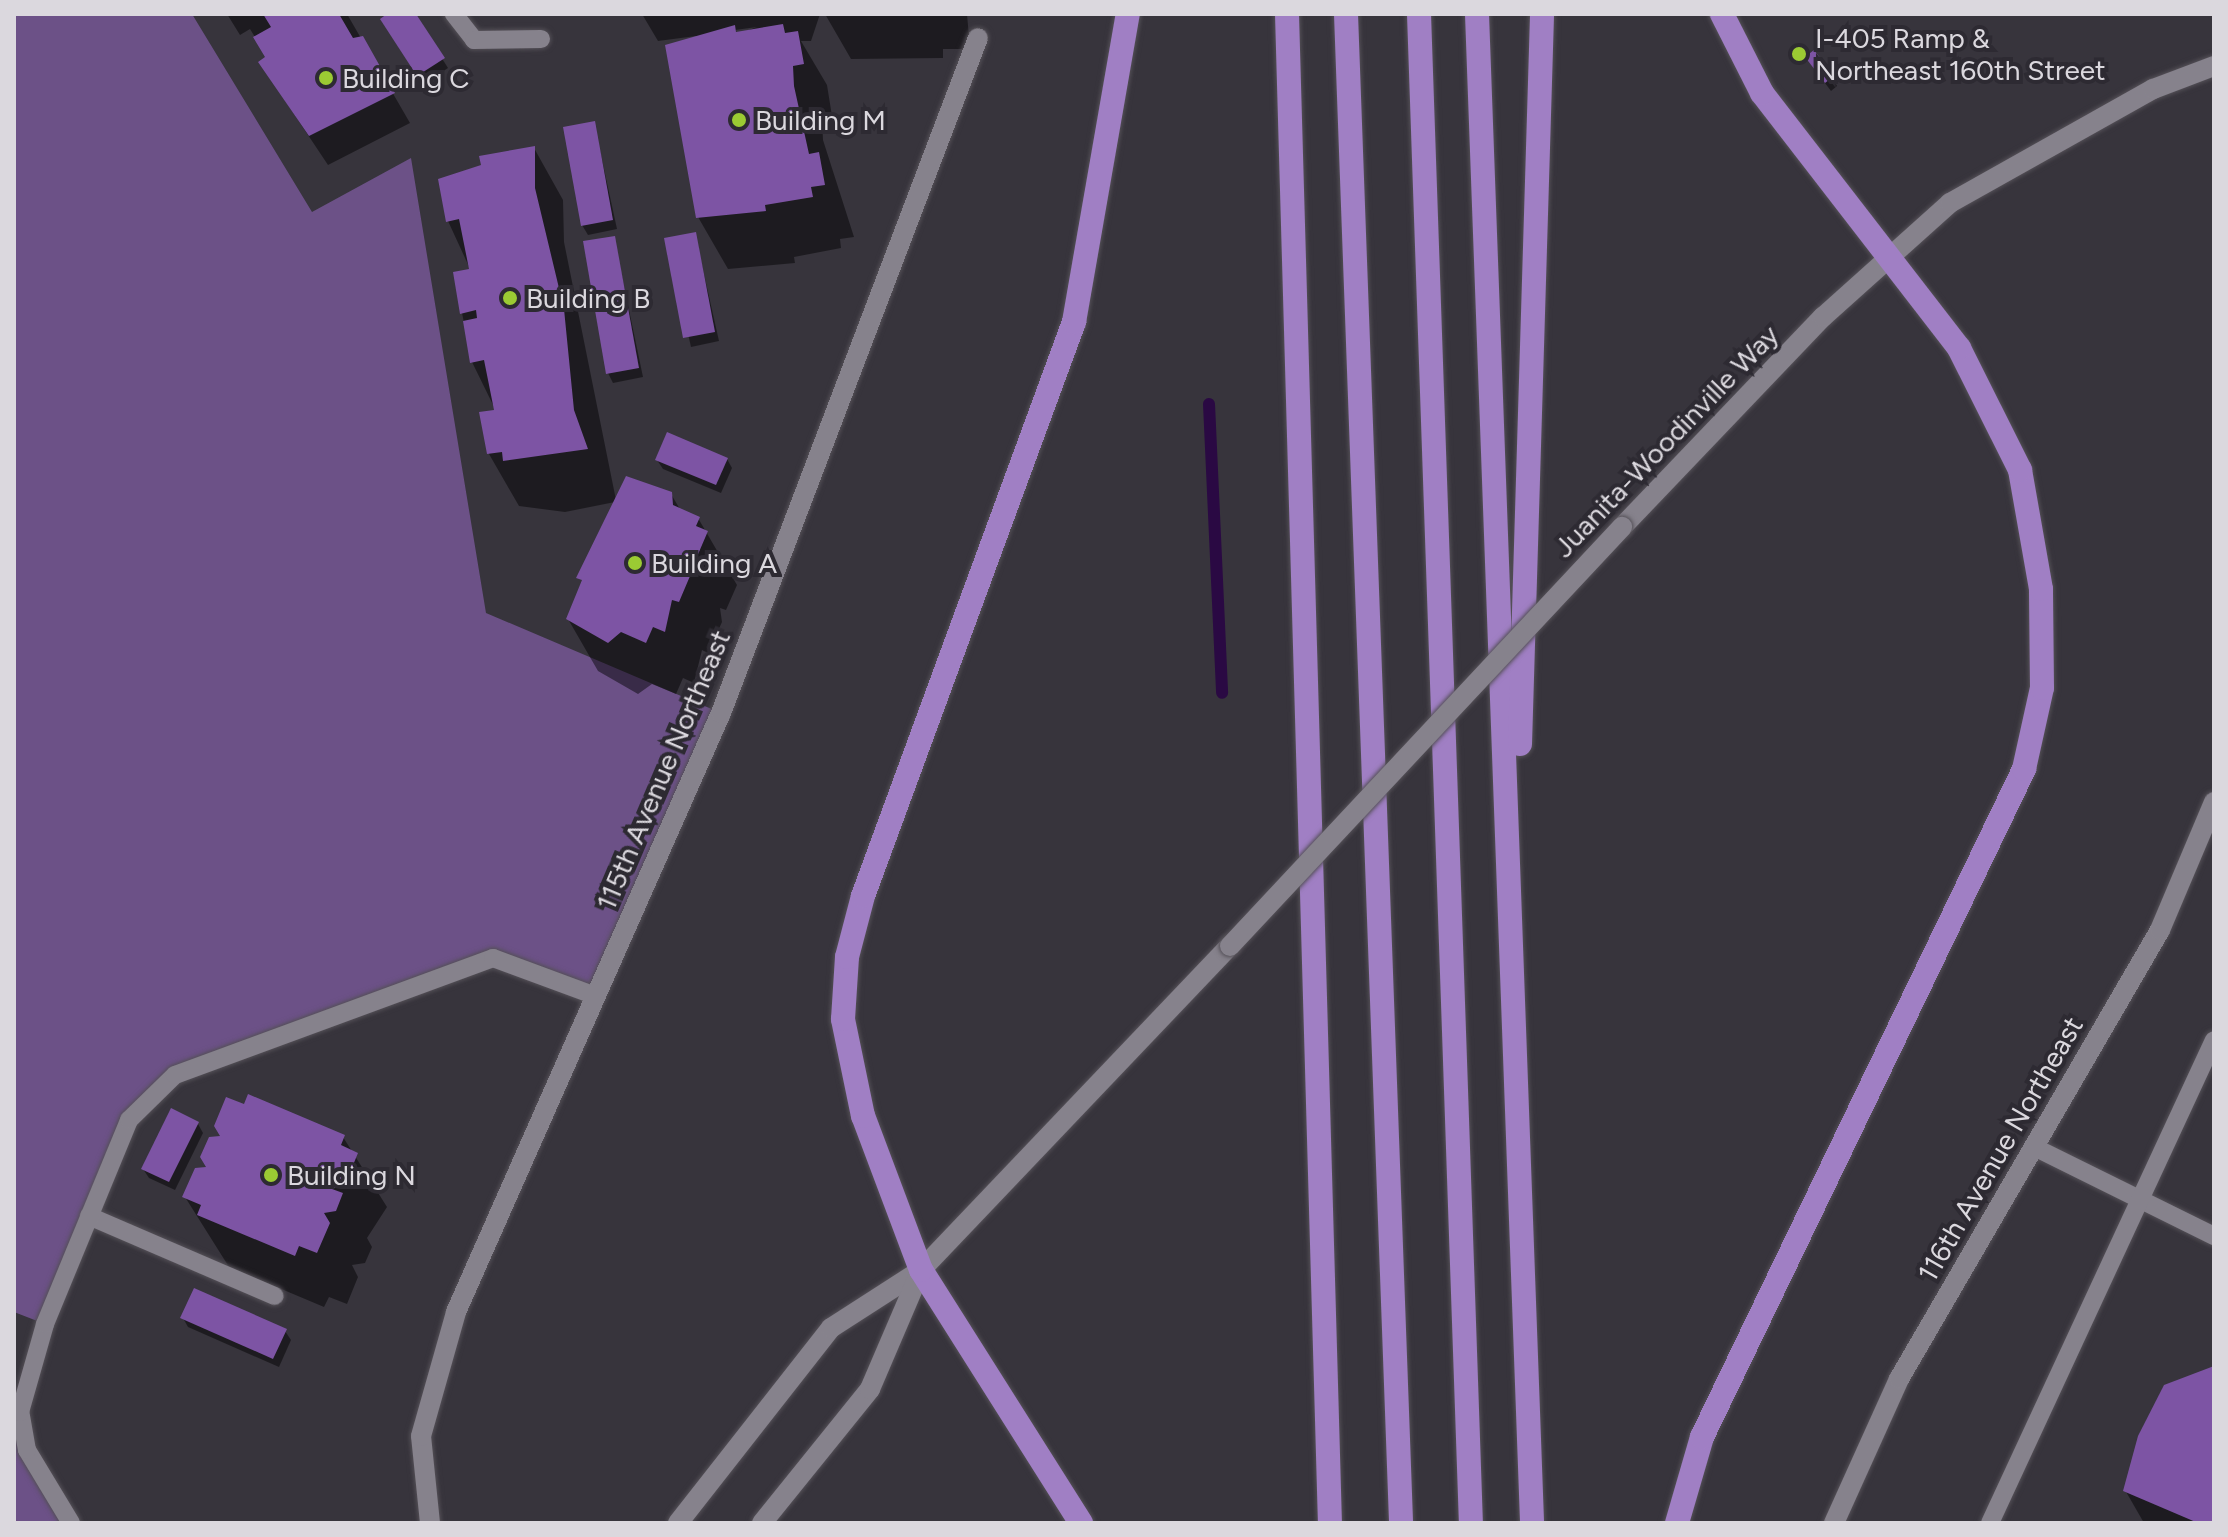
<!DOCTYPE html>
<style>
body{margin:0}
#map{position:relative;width:2228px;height:1537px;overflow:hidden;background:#37343c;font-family:Figtree,sans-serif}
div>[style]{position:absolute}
.green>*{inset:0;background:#6c5187}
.shadow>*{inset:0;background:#0007}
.stream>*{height:12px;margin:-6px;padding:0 6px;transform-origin:6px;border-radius:6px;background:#2a0943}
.building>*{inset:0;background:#7d54a4}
.roads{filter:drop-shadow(0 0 2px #545057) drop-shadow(0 0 2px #545057)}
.lane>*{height:18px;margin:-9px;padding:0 9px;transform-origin:9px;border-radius:9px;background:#86828c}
.street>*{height:20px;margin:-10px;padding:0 10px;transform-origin:10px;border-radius:10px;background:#86828c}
.secondary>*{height:20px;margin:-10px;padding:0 10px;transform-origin:10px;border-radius:10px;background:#86828c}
.highway>*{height:24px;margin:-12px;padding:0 12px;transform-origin:12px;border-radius:12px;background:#a07fc4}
.bridges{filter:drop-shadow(0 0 2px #545057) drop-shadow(0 0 2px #545057)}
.secondary-bridge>*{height:20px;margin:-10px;padding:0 10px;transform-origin:10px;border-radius:10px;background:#86828c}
.dots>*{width:22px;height:22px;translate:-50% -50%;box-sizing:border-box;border:4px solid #2d2a32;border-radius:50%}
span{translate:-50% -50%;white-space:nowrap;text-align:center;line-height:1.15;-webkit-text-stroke:8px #2d2a32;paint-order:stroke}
.poi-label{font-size:28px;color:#dbd8de}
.left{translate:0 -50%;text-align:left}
.street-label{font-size:28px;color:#dbd8de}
.frame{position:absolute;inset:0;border:16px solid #dbd8de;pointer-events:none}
</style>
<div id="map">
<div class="green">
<i style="clip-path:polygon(14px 14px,192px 14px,312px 212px,411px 158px,486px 613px,721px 713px,596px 996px,493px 958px,175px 1075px,129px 1120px,45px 1324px,14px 1312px)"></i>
<i style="clip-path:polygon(14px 1409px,27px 1450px,71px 1523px,14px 1523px)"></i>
</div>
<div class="shadow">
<i style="clip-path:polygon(227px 14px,347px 14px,410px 123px,328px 165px,260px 63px,268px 58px,250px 29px,240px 35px)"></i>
<i style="clip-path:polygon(391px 14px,414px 14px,448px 68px,424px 84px,388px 29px)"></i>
<i style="clip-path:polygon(evenodd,642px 14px,820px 14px,811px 41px,801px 41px,827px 85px,832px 116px,822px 118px,823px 140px,854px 237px,840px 239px,841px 248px,794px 257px,795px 263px,728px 269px,698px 217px,696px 36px,658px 41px,642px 14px,757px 27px,738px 34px,735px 30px,757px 27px)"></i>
<i style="clip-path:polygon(825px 14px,967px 14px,970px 49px,943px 49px,943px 58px,851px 59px)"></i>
<i style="clip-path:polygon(1813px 67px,1832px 77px,1837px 86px,1831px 91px)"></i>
<i style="clip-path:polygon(594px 123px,617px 229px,588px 235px,582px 225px)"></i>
<i style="clip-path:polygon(534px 148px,563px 200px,564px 242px,616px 500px,671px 494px,681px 511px,698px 518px,737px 585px,726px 610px,720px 608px,722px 622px,708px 653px,702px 650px,694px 683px,683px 678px,676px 694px,652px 684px,638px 694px,598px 671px,568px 619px,615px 502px,565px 512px,519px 506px,489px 454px,496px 411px,472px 362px,462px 313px,471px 271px,448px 221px)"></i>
<i style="clip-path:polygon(695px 234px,719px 341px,691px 347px,667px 240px)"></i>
<i style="clip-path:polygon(614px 238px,643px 377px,613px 383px,608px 373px)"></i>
<i style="clip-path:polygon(727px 459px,732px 468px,721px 493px,663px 469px,657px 460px)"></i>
<i style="clip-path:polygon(198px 1124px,203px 1133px,175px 1190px,149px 1178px,143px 1169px)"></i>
<i style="clip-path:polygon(343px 1137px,387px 1207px,367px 1238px,372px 1247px,365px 1263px,352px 1265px,358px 1277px,347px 1304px,329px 1297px,324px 1307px,229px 1267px,185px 1197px)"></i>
<i style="clip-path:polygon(183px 1318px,285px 1331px,291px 1340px,279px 1367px,188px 1327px)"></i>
<i style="clip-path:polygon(2214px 1369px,2214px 1523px,2144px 1523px,2125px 1490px)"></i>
</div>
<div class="stream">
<i style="left:1209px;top:404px;width:289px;rotate:87.4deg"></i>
</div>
<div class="building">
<i style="clip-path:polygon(263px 14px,339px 14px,353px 38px,363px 36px,395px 93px,309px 136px,258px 62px,265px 57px,253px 37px,271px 27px)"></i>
<i style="clip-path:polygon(387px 14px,416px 14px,445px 58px,417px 76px,380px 19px)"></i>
<i style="clip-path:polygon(783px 24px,785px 33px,798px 31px,804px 64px,793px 66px,794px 86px,809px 154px,819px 152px,825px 185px,811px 187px,813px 197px,765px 205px,766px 211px,696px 218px,665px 45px,735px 25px,736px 32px)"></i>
<i style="clip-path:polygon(1814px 50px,1834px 76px,1825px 83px,1805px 57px)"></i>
<i style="clip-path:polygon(595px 121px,613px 220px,581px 226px,563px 127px)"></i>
<i style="clip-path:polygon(535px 146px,535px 188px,564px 309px,574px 410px,588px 449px,503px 461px,502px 452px,487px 454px,479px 412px,494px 410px,484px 360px,470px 363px,463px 321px,477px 318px,476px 310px,460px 314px,453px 272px,469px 269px,459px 219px,446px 222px,438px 179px,481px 165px,479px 156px)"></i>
<i style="clip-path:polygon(696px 232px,715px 332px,683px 338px,664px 238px)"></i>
<i style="clip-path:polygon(615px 236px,639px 368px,606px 374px,583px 241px)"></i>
<i style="clip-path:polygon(667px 432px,728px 458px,716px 485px,655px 460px)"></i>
<i style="clip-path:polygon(626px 476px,672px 492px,673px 505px,700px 517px,696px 526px,708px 531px,696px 559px,690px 557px,686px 566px,693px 569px,679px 602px,672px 600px,665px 632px,653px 627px,646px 643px,621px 632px,608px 643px,566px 619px,582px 580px,576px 578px)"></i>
<i style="clip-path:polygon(248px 1094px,345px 1135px,341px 1145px,358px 1153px,346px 1182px,332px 1189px,343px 1193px,336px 1211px,324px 1213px,330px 1223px,317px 1253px,299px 1246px,295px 1256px,197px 1215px,201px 1205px,182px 1197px,195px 1168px,206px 1167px,200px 1157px,209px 1137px,220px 1136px,214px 1126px,226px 1097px,244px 1104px)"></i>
<i style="clip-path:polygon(171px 1108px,199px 1122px,169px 1182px,141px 1169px)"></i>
<i style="clip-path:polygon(194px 1288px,287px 1329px,273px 1359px,180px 1318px)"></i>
<i style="clip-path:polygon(2214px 1366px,2214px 1523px,2198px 1523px,2123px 1491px,2138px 1436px,2164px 1385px)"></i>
</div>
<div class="roads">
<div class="lane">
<i style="left:454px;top:14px;width:33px;rotate:52deg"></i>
<i style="left:474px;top:40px;width:67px;rotate:-0.9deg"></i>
<i style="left:2034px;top:1147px;width:201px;rotate:26.3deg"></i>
<i style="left:89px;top:1216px;width:202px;rotate:23.3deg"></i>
<i style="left:71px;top:1523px;width:85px;rotate:-121.1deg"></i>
<i style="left:27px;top:1450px;width:39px;rotate:-100deg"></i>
<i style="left:20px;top:1412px;width:91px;rotate:-74.1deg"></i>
<i style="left:45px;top:1324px;width:221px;rotate:-67.6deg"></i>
<i style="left:129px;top:1120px;width:64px;rotate:-44.4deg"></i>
<i style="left:175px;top:1075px;width:339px;rotate:-20.2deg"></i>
<i style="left:493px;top:958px;width:110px;rotate:20.3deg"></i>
<i style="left:1990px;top:1523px;width:532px;rotate:-65.12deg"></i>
</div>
<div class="street">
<i style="left:430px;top:1523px;width:87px;rotate:-95.9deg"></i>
<i style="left:421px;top:1436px;width:129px;rotate:-74.2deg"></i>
<i style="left:456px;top:1312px;width:655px;rotate:-66.14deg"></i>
<i style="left:721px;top:713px;width:722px;rotate:-69.16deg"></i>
</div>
<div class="secondary">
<i style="left:1622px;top:527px;width:291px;rotate:-46.3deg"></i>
<i style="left:1823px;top:317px;width:171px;rotate:-41.9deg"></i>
<i style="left:1950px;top:203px;width:233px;rotate:-29.3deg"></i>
<i style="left:2153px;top:89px;width:65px;rotate:-20.7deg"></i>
<i style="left:678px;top:1523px;width:248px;rotate:-51.9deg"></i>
<i style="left:831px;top:1328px;width:107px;rotate:-32.8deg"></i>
<i style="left:921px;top:1270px;width:448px;rotate:-46.4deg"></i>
<i style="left:762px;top:1523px;width:172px;rotate:-51.1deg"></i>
<i style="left:870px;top:1389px;width:129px;rotate:-66.8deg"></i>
<i style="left:1834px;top:1523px;width:158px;rotate:-65.7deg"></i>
<i style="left:1899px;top:1379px;width:519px;rotate:-59.83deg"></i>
<i style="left:2160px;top:930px;width:139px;rotate:-67.1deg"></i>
</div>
<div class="highway">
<i style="left:1287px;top:14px;width:1510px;rotate:88.37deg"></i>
<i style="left:1346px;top:14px;width:1510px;rotate:87.91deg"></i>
<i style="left:1419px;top:14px;width:1510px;rotate:88.03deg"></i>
<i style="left:1477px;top:14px;width:1510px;rotate:87.91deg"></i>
<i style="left:1520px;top:744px;width:730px;rotate:-88.27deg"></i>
<i style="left:1081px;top:1523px;width:299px;rotate:-122.3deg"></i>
<i style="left:921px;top:1270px;width:165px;rotate:-110.6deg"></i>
<i style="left:863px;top:1116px;width:99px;rotate:-101.7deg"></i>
<i style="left:843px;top:1019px;width:62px;rotate:-86.3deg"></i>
<i style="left:847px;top:957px;width:63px;rotate:-75.3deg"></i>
<i style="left:863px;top:896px;width:612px;rotate:-69.82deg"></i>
<i style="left:1074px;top:322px;width:313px;rotate:-80.1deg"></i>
<i style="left:1677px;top:1523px;width:90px;rotate:-73.8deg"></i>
<i style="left:1702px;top:1437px;width:742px;rotate:-64.26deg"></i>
<i style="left:2024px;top:769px;width:83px;rotate:-77.5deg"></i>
<i style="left:2042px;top:688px;width:99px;rotate:-90.6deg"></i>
<i style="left:2041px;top:589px;width:121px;rotate:-100deg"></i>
<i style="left:2020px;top:470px;width:136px;rotate:-116.6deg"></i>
<i style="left:1959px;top:348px;width:322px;rotate:-127.7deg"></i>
<i style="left:1762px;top:93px;width:89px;rotate:-116.9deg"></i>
</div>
</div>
<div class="bridges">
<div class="secondary-bridge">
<i style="left:1230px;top:946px;width:574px;rotate:-46.91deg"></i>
</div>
</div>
<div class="dots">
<i style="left:1799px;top:54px;background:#9bcb33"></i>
<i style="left:326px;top:78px;background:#9bcb33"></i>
<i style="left:739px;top:120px;background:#9bcb33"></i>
<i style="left:510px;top:298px;background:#9bcb33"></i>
<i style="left:635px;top:563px;background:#9bcb33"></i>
<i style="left:271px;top:1175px;background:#9bcb33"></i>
</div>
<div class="poi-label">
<span class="left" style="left:1815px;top:54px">I-405 Ramp &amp;<br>Northeast 160th Street</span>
<span class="left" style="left:342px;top:78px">Building C</span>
<span class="left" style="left:755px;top:120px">Building M</span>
<span class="left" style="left:526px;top:298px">Building B</span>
<span class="left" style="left:651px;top:563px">Building A</span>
<span class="left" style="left:287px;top:1175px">Building N</span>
</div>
<div class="street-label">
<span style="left:1666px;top:441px;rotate:-46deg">Juanita-Woodinville Way</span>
<span style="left:663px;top:770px;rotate:-67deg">115th Avenue Northeast</span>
<span style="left:2000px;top:1149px;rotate:-60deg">116th Avenue Northeast</span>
</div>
<div class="frame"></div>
</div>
